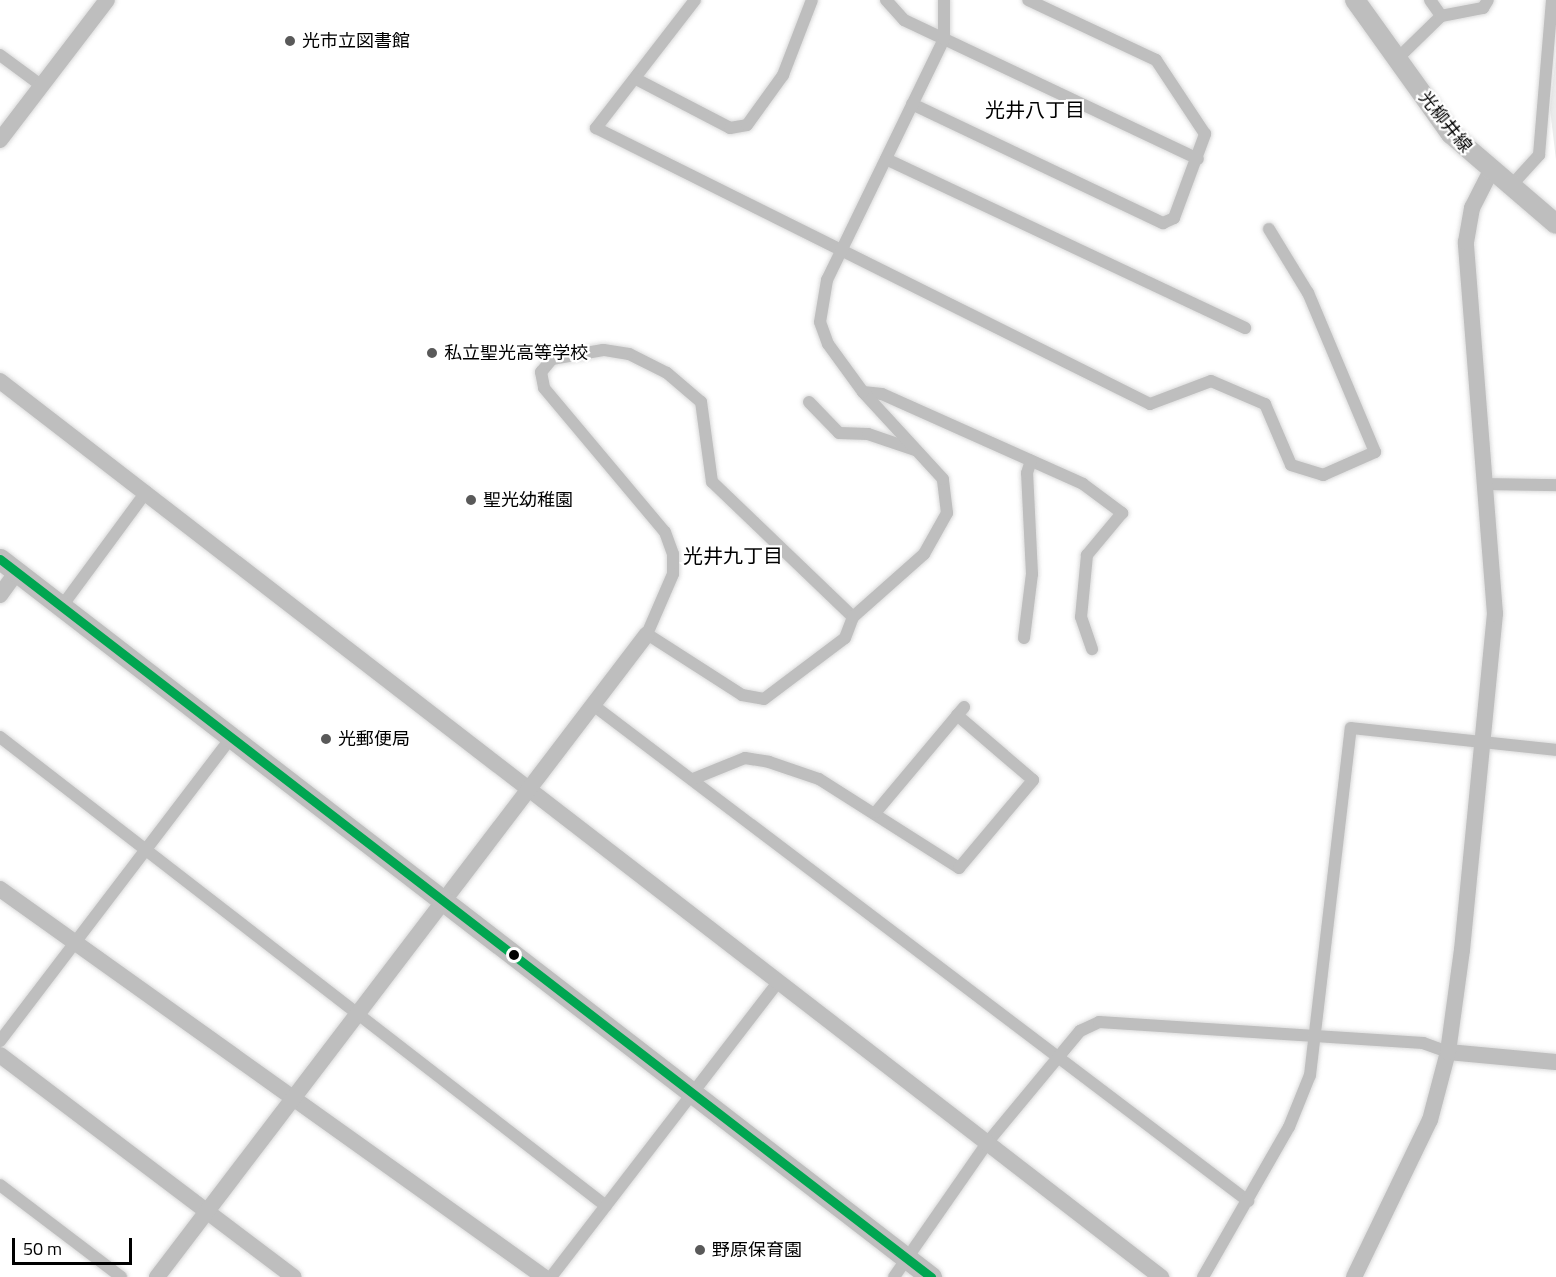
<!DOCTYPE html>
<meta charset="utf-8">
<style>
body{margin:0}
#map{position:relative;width:1556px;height:1277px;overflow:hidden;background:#fff;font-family:"Titillium Web","Noto Sans JP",sans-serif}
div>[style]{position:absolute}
.green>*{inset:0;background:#ececec}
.roads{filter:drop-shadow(0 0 2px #dbdbdb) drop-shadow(0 0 2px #dbdbdb)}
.minor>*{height:12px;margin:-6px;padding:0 6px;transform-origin:6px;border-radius:6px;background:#bebebe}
.tertiary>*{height:16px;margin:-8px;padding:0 8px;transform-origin:8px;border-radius:8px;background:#bebebe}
.primary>*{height:20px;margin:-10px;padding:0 10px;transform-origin:10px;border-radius:10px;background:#bebebe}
.trunk>*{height:21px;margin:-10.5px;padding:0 10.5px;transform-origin:10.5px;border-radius:10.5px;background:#bebebe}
.bus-1>*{height:9px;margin:-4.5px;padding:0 4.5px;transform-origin:4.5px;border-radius:4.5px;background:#00a651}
.dots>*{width:16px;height:16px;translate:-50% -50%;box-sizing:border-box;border:3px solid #fff;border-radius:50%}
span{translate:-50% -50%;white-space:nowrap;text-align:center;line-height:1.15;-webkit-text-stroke:4.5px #fff;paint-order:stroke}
.poi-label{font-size:18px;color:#000}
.left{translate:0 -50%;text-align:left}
.street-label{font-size:18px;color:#000}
.neighbourhood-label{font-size:20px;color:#000}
.scale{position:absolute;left:12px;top:1238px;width:120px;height:27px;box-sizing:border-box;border:3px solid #000;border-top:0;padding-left:8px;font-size:18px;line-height:21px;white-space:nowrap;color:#000;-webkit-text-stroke:4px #fff;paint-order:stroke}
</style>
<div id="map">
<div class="green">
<i style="clip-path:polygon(1556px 55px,1556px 160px,1550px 109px)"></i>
</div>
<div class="roads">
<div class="minor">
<i style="left:695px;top:0;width:162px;rotate:127.7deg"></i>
<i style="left:596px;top:128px;width:619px;rotate:26.48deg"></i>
<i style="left:1150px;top:404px;width:65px;rotate:-20.7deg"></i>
<i style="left:1211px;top:381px;width:59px;rotate:23.1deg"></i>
<i style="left:1265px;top:404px;width:66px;rotate:66.9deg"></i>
<i style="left:1291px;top:465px;width:34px;rotate:17deg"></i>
<i style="left:1323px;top:475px;width:57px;rotate:-23.9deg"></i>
<i style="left:1375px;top:452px;width:173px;rotate:-112.8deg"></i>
<i style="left:1308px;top:293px;width:75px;rotate:-121.4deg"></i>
<i style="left:886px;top:0;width:27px;rotate:48deg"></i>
<i style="left:904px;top:20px;width:325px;rotate:25.3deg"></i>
<i style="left:1430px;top:0;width:19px;rotate:55deg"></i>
<i style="left:0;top:55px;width:52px;rotate:36.4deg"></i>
<i style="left:1397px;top:59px;width:62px;rotate:-44.3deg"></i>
<i style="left:1441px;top:16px;width:43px;rotate:-10.8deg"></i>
<i style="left:1483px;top:8px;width:9px;rotate:-58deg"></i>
<i style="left:636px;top:79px;width:106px;rotate:27.5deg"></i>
<i style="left:730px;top:128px;width:17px;rotate:-10deg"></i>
<i style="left:747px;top:125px;width:62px;rotate:-54.2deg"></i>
<i style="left:783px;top:75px;width:80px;rotate:-68.9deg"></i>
<i style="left:912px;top:104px;width:278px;rotate:25.4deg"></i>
<i style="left:1163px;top:223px;width:12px;rotate:-24deg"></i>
<i style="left:1174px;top:218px;width:90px;rotate:-69.7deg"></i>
<i style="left:1205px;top:134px;width:89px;rotate:-123.5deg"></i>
<i style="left:1156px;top:60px;width:141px;rotate:-154.9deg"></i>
<i style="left:886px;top:159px;width:397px;rotate:25.2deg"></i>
<i style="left:1509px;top:188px;width:45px;rotate:-47.7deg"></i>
<i style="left:1539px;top:155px;width:156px;rotate:-85.2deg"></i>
<i style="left:863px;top:392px;width:19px;rotate:6deg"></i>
<i style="left:882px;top:394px;width:220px;rotate:24.1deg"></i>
<i style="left:1083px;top:484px;width:49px;rotate:36.6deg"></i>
<i style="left:1122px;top:513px;width:55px;rotate:129.8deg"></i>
<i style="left:1087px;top:555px;width:62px;rotate:95.5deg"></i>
<i style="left:1081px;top:617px;width:34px;rotate:71deg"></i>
<i style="left:809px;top:402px;width:43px;rotate:45.9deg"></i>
<i style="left:839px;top:433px;width:29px;rotate:2deg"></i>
<i style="left:868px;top:434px;width:50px;rotate:18.8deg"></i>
<i style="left:1489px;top:484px;width:67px;rotate:0.9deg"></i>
<i style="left:62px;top:606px;width:142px;rotate:-53.6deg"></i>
<i style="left:853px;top:617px;width:195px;rotate:-136.2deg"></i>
<i style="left:712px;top:482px;width:81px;rotate:-97.8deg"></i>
<i style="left:701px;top:402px;width:45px;rotate:-139.5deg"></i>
<i style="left:667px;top:373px;width:42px;rotate:-153.4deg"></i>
<i style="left:629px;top:354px;width:26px;rotate:-171deg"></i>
<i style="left:603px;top:350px;width:52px;rotate:170deg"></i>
<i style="left:552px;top:359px;width:17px;rotate:130deg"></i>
<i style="left:541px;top:372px;width:16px;rotate:79deg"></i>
<i style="left:544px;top:388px;width:188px;rotate:50deg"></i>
<i style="left:665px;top:532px;width:23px;rotate:70deg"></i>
<i style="left:673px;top:554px;width:20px;rotate:90deg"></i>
<i style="left:673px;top:574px;width:65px;rotate:113.4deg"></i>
<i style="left:647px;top:634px;width:113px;rotate:32.7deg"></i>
<i style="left:742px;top:695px;width:22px;rotate:10deg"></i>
<i style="left:764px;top:699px;width:101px;rotate:-37deg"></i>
<i style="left:845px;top:638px;width:22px;rotate:-69deg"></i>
<i style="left:853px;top:617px;width:95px;rotate:-41.6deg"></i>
<i style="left:924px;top:554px;width:47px;rotate:-60.7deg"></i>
<i style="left:947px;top:513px;width:34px;rotate:-97deg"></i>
<i style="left:943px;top:479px;width:118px;rotate:-132.6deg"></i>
<i style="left:863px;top:392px;width:59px;rotate:-126.1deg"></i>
<i style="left:828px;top:344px;width:23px;rotate:-110deg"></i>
<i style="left:820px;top:322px;width:43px;rotate:-80.5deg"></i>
<i style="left:827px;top:280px;width:268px;rotate:-64.1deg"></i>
<i style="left:944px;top:39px;width:39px;rotate:-90deg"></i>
<i style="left:1024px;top:638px;width:64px;rotate:-82.9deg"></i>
<i style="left:1032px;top:574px;width:101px;rotate:-92.8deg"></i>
<i style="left:1027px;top:473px;width:13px;rotate:-72deg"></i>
<i style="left:593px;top:705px;width:822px;rotate:37.13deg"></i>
<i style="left:0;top:737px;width:766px;rotate:37.74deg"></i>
<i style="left:693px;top:779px;width:56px;rotate:-22deg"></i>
<i style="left:745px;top:758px;width:24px;rotate:9deg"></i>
<i style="left:769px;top:762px;width:53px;rotate:18.8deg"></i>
<i style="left:819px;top:779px;width:166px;rotate:32.4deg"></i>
<i style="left:959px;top:868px;width:115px;rotate:-49.9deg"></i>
<i style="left:1033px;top:780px;width:100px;rotate:-139.5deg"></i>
<i style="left:876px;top:812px;width:137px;rotate:-50deg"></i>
<i style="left:0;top:1041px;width:383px;rotate:-52.7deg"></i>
<i style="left:0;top:1185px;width:152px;rotate:37.2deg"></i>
<i style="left:551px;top:1277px;width:374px;rotate:-52.4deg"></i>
<i style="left:894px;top:1277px;width:163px;rotate:-55.2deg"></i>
<i style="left:987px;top:1143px;width:146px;rotate:-50.3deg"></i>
<i style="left:1080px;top:1031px;width:21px;rotate:-25deg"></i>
<i style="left:1099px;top:1022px;width:325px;rotate:3.7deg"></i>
<i style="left:1423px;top:1043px;width:27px;rotate:20deg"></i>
<i style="left:1203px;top:1277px;width:173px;rotate:-60.2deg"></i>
<i style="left:1289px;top:1127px;width:56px;rotate:-68deg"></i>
<i style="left:1310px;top:1075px;width:349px;rotate:-83.3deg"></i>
<i style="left:1351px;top:728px;width:206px;rotate:6.1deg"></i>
</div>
<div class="tertiary">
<i style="left:0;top:140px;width:176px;rotate:-52.6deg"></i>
<i style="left:0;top:381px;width:1467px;rotate:37.66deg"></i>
<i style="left:0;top:595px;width:29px;rotate:-54deg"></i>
<i style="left:0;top:889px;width:668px;rotate:35.5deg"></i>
<i style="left:1448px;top:1052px;width:108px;rotate:5.3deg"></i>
<i style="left:0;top:1055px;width:368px;rotate:37.1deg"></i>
<i style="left:157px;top:1277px;width:808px;rotate:-52.69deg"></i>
<i style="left:1354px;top:1277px;width:174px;rotate:-64.2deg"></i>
<i style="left:1430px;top:1120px;width:70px;rotate:-75.2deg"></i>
<i style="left:1448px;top:1052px;width:103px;rotate:-82.2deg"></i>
<i style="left:1462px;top:950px;width:338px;rotate:-84.4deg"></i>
<i style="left:1495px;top:614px;width:373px;rotate:-94.5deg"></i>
<i style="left:1466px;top:242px;width:35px;rotate:-80deg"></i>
<i style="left:1472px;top:208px;width:39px;rotate:-63deg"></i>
</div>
<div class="primary">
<i style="left:1355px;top:0;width:165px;rotate:54.4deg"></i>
<i style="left:1451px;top:134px;width:138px;rotate:40.6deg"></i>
</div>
<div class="trunk">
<i style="left:0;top:559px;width:1176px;rotate:37.64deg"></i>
</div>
</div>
<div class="bus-1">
<i style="left:0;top:559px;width:1176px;rotate:37.64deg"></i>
</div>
<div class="dots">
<i style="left:290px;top:41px;background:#595959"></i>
<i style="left:432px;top:353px;background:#595959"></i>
<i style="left:471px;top:500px;background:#595959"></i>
<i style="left:326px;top:739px;background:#595959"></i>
<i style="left:514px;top:955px;background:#000"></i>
<i style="left:700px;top:1250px;background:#595959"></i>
</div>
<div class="poi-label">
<span class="left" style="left:302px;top:41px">光市立図書館</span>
<span class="left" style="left:444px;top:353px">私立聖光高等学校</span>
<span class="left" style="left:483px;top:500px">聖光幼稚園</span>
<span class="left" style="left:338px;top:739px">光郵便局</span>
<span class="left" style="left:712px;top:1250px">野原保育園</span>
</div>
<div class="street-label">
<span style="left:1445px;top:122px;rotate:51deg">光柳井線</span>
</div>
<div class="neighbourhood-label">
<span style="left:1035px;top:109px">光井八丁目</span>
<span style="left:733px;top:555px">光井九丁目</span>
</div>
<div class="scale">50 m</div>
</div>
